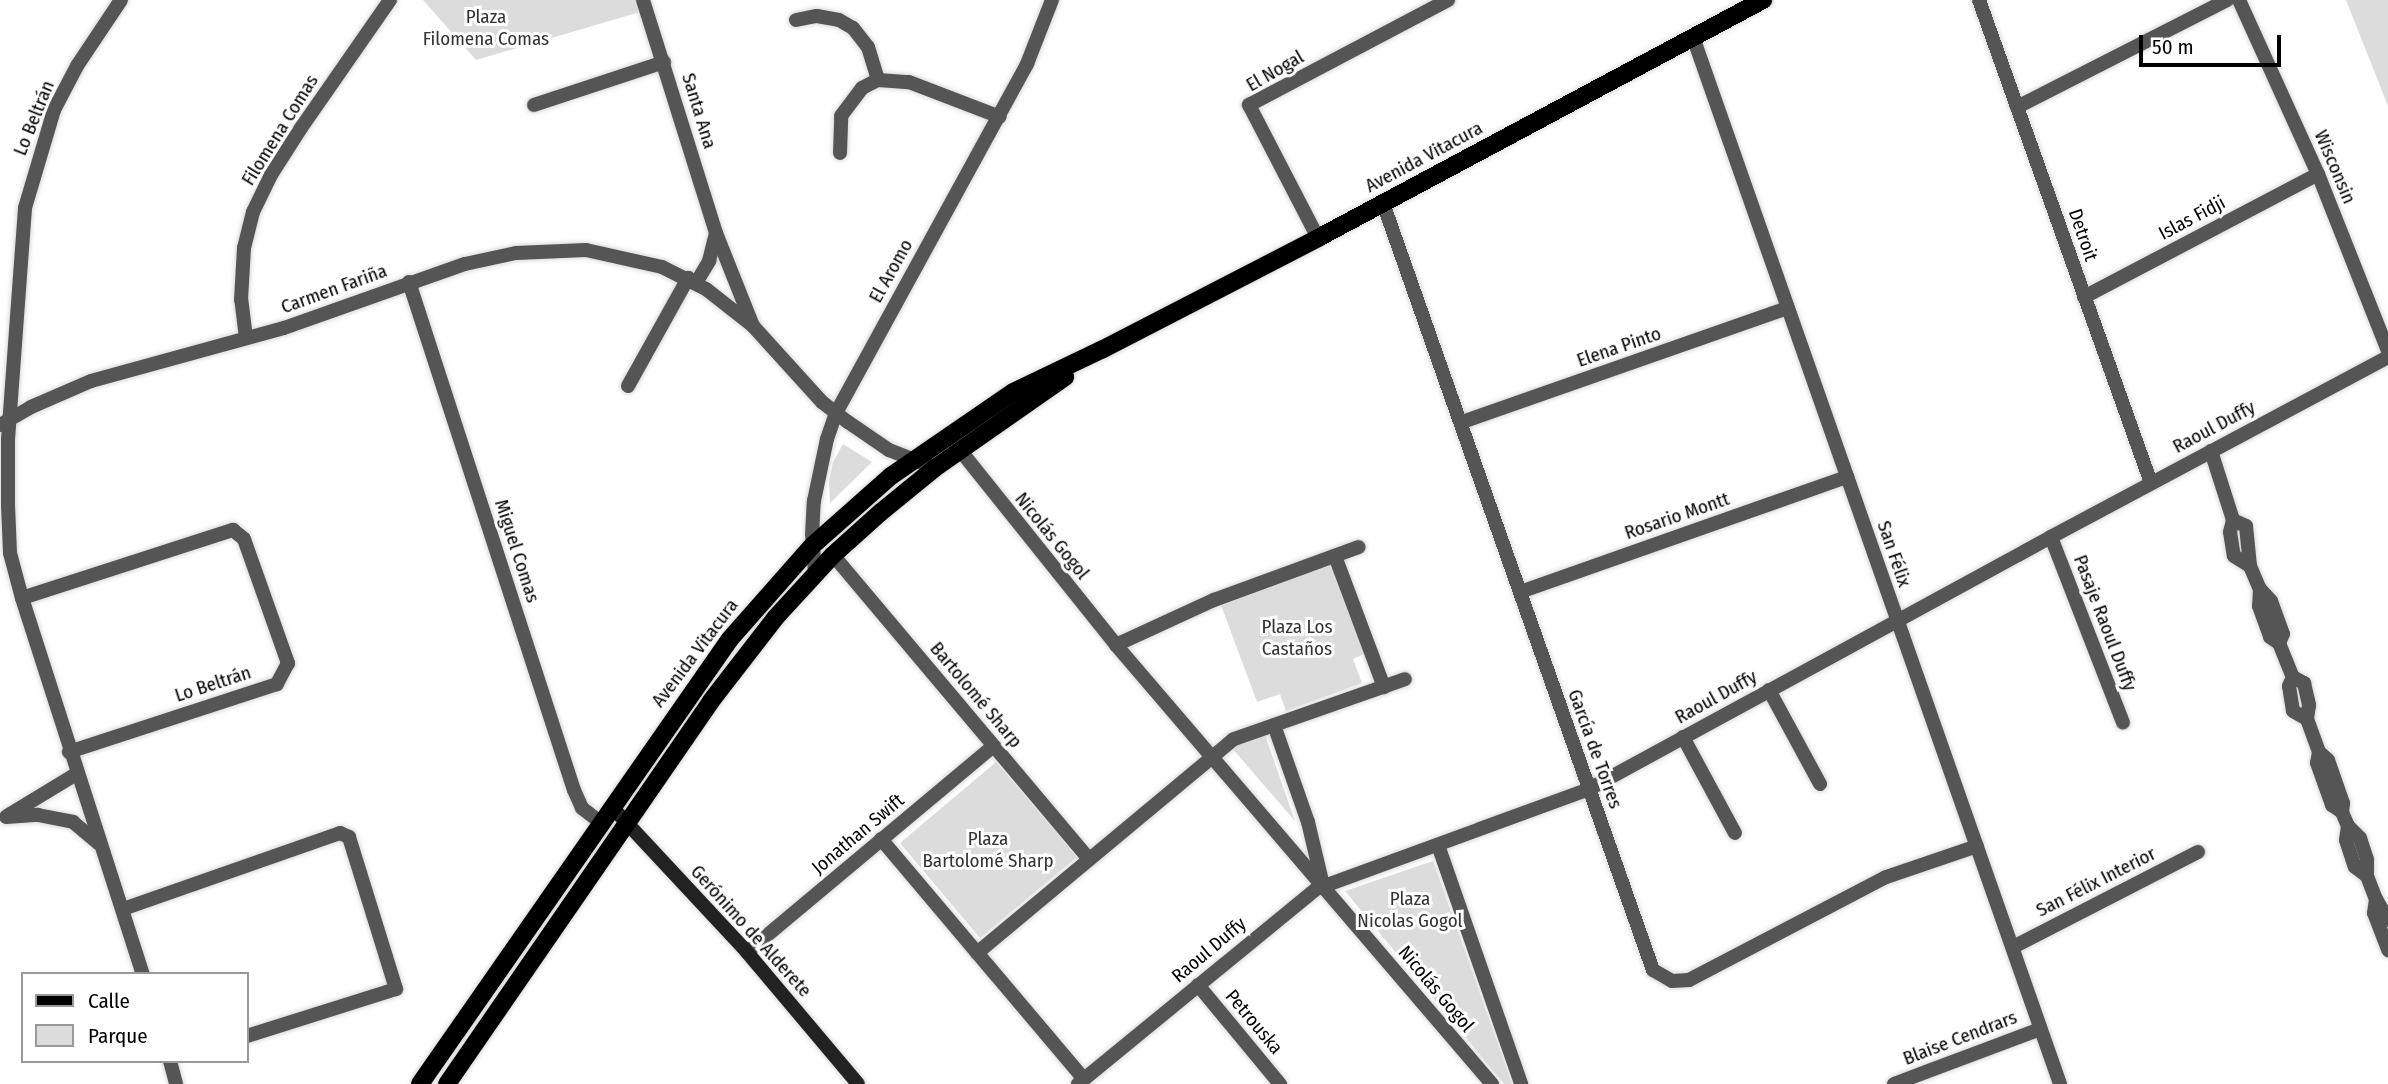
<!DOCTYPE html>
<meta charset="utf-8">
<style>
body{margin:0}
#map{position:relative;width:2388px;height:1084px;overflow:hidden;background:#fff;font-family:"Fira Sans Condensed",sans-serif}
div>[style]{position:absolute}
.green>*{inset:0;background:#dcdcdc}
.roads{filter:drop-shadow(0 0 2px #dbdbdb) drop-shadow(0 0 2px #dbdbdb)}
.minor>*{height:14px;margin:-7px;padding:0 7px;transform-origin:7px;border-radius:7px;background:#555}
.tertiary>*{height:14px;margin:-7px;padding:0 7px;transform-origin:7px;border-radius:7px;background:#555}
.secondary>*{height:14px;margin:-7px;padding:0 7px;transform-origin:7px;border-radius:7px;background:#222}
.primary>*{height:18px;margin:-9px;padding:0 9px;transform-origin:9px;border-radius:9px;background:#000}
span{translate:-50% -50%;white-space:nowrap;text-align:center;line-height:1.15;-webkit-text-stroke:6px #fff;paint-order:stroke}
.park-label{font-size:19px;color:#333}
.street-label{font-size:19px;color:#000}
.legend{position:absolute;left:21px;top:972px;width:228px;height:91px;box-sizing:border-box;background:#fff;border:2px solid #999;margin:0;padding:9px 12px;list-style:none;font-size:21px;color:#000}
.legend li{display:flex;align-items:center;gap:14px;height:35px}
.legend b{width:35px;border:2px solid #999}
.scale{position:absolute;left:2139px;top:35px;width:142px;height:32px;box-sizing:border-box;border:4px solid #000;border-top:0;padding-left:9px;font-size:21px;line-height:24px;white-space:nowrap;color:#000;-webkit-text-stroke:5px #fff;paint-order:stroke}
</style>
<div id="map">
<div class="green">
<i style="clip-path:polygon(423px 0,636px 0,640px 12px,476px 60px)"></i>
<i style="clip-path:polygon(2346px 0,2388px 0,2388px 106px)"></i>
<i style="clip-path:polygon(843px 444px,872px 462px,830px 503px,829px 482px,833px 462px)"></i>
<i style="clip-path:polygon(1333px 563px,1366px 653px,1353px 659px,1362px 683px,1286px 711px,1280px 694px,1257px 702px,1221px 605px)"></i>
<i style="clip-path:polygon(1265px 735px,1295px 821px,1231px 747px)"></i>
<i style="clip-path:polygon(996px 762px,1077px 857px,980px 938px,900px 843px)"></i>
<i style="clip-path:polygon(1433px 861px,1512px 1084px,1504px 1084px,1345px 891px)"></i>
</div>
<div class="roads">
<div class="minor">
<i style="left:643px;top:0;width:244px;rotate:72.6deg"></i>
<i style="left:716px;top:233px;width:100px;rotate:68.3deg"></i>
<i style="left:1979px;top:0;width:513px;rotate:70.4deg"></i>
<i style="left:2239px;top:0;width:191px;rotate:65.6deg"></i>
<i style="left:2318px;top:174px;width:190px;rotate:68.4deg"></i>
<i style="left:796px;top:20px;width:21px;rotate:-11deg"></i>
<i style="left:817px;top:16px;width:22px;rotate:10deg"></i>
<i style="left:839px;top:20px;width:16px;rotate:30deg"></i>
<i style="left:853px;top:28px;width:24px;rotate:52deg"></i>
<i style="left:868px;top:47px;width:34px;rotate:73deg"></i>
<i style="left:1693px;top:37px;width:1109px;rotate:70.68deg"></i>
<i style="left:534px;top:105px;width:137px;rotate:-18.3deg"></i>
<i style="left:2017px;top:107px;width:236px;rotate:-27deg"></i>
<i style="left:840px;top:153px;width:37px;rotate:-88deg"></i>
<i style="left:841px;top:116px;width:35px;rotate:-53deg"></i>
<i style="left:862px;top:88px;width:18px;rotate:-27deg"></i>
<i style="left:878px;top:80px;width:31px;rotate:4deg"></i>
<i style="left:909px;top:82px;width:97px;rotate:21deg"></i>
<i style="left:1383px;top:203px;width:813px;rotate:70.61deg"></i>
<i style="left:1653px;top:970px;width:22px;rotate:30deg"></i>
<i style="left:1672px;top:981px;width:17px;rotate:-3deg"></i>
<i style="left:1689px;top:980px;width:222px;rotate:-27.6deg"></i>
<i style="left:1886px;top:877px;width:96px;rotate:-18.8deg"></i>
<i style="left:1318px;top:238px;width:150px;rotate:-117.4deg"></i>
<i style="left:1249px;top:105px;width:225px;rotate:-27.8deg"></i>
<i style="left:409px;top:282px;width:534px;rotate:72.01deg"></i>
<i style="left:574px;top:790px;width:20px;rotate:66deg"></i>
<i style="left:582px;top:808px;width:24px;rotate:38deg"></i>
<i style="left:696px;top:283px;width:26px;rotate:-59deg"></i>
<i style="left:709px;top:261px;width:29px;rotate:-76deg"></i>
<i style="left:2084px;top:297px;width:264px;rotate:-27.7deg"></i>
<i style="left:246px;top:338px;width:38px;rotate:-97deg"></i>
<i style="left:241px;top:300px;width:52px;rotate:-86.7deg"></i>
<i style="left:244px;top:248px;width:37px;rotate:-76deg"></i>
<i style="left:253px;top:212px;width:41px;rotate:-64.1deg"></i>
<i style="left:271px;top:175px;width:56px;rotate:-57.4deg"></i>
<i style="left:301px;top:128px;width:156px;rotate:-55.2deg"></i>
<i style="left:628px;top:386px;width:124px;rotate:-60.9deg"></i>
<i style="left:1462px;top:422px;width:345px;rotate:-19.3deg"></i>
<i style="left:960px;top:450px;width:250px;rotate:51.3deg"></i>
<i style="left:1116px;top:645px;width:578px;rotate:49.42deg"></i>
<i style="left:2211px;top:451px;width:72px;rotate:72.3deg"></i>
<i style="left:2233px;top:520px;width:12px;rotate:104deg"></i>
<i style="left:2230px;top:532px;width:24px;rotate:81deg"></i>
<i style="left:2234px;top:556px;width:19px;rotate:32deg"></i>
<i style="left:2233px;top:520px;width:14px;rotate:25deg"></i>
<i style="left:2246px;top:526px;width:40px;rotate:84.3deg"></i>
<i style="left:2250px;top:566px;width:25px;rotate:67deg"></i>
<i style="left:2260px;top:589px;width:16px;rotate:47deg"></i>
<i style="left:2271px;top:601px;width:35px;rotate:70deg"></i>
<i style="left:2283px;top:634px;width:10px;rotate:114deg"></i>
<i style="left:2051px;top:537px;width:199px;rotate:68.8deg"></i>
<i style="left:833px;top:555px;width:397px;rotate:49.9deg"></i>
<i style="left:1335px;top:556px;width:140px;rotate:69.5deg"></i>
<i style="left:2260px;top:589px;width:17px;rotate:93deg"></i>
<i style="left:2259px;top:606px;width:33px;rotate:70deg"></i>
<i style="left:2270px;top:637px;width:11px;rotate:34deg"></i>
<i style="left:2279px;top:643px;width:37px;rotate:68deg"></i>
<i style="left:2293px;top:677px;width:13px;rotate:29deg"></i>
<i style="left:2304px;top:683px;width:23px;rotate:77deg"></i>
<i style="left:2309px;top:705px;width:14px;rotate:98deg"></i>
<i style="left:2307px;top:719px;width:35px;rotate:70deg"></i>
<i style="left:2319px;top:752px;width:12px;rotate:42deg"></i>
<i style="left:2328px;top:760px;width:46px;rotate:70.8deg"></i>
<i style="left:2343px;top:803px;width:9px;rotate:96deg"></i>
<i style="left:2342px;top:812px;width:15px;rotate:67deg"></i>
<i style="left:2348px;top:826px;width:17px;rotate:45deg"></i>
<i style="left:2360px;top:838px;width:22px;rotate:72deg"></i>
<i style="left:2367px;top:859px;width:17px;rotate:90deg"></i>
<i style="left:2367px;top:876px;width:25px;rotate:69deg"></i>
<i style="left:2376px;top:899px;width:24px;rotate:60deg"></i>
<i style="left:1520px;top:592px;width:347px;rotate:-19.4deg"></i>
<i style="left:22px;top:598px;width:222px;rotate:-17.9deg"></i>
<i style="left:233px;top:530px;width:14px;rotate:39deg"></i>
<i style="left:244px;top:539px;width:132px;rotate:70.5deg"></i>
<i style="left:288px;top:663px;width:24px;rotate:118deg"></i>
<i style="left:277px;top:684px;width:219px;rotate:161.9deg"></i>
<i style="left:1116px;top:645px;width:108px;rotate:-24.7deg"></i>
<i style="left:1214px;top:600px;width:154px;rotate:-20.1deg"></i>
<i style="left:2293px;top:677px;width:10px;rotate:114deg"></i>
<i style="left:2289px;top:686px;width:25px;rotate:81deg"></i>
<i style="left:2293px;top:711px;width:16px;rotate:30deg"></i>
<i style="left:1769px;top:690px;width:107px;rotate:61.5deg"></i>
<i style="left:1274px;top:725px;width:103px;rotate:70.7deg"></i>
<i style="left:1308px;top:822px;width:61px;rotate:76.7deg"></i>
<i style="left:1683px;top:737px;width:109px;rotate:61.6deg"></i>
<i style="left:2319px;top:752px;width:11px;rotate:100deg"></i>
<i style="left:2317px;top:763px;width:45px;rotate:70.3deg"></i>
<i style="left:2332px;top:805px;width:12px;rotate:35deg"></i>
<i style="left:2348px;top:826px;width:14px;rotate:98deg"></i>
<i style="left:2346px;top:840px;width:28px;rotate:72deg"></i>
<i style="left:2355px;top:867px;width:15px;rotate:37deg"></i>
<i style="left:881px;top:839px;width:314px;rotate:49.8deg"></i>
<i style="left:1438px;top:845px;width:253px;rotate:70.8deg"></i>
<i style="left:2376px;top:899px;width:14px;rotate:98deg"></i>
<i style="left:2374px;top:913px;width:40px;rotate:69deg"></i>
<i style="left:123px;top:909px;width:230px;rotate:-19.3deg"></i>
<i style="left:340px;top:833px;width:10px;rotate:24deg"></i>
<i style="left:349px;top:837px;width:159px;rotate:72.8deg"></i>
<i style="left:396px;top:989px;width:156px;rotate:162.5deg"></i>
<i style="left:2013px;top:947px;width:208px;rotate:-27.2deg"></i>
<i style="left:747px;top:952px;width:321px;rotate:-39.9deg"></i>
<i style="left:977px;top:953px;width:334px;rotate:-39.8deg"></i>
<i style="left:1234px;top:739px;width:181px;rotate:-19.3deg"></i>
<i style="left:1198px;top:985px;width:129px;rotate:50.4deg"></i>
<i style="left:1078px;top:1084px;width:308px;rotate:-39.3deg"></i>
<i style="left:1316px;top:889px;width:291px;rotate:-20.1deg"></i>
<i style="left:1589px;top:789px;width:526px;rotate:-28.61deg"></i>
<i style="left:2051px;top:537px;width:382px;rotate:-28.1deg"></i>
<i style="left:1894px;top:1084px;width:156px;rotate:-20.6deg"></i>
</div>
<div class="tertiary">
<i style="left:121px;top:0;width:79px;rotate:123.7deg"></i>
<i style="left:77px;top:66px;width:50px;rotate:117.6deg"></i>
<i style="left:54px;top:110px;width:102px;rotate:106.5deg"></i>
<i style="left:25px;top:208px;width:233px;rotate:94.2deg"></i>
<i style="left:8px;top:440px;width:65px;rotate:90deg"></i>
<i style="left:8px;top:505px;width:48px;rotate:87.6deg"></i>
<i style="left:10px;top:553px;width:47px;rotate:75.1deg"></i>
<i style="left:22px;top:598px;width:395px;rotate:72.2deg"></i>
<i style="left:0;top:425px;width:36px;rotate:-30deg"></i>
<i style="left:31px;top:407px;width:65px;rotate:-23.4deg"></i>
<i style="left:91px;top:381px;width:200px;rotate:-15.4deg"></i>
<i style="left:284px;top:328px;width:192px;rotate:-19.5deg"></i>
<i style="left:465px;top:264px;width:52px;rotate:-12.2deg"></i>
<i style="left:516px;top:253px;width:70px;rotate:-2.5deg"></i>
<i style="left:586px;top:250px;width:78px;rotate:12.6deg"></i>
<i style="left:662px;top:267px;width:49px;rotate:26.6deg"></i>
<i style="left:706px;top:289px;width:60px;rotate:38.2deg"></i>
<i style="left:753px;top:326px;width:103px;rotate:47.8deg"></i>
<i style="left:822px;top:402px;width:33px;rotate:38deg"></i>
<i style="left:848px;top:422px;width:50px;rotate:34.3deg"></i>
<i style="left:889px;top:450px;width:49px;rotate:21.4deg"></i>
<i style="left:815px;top:574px;width:39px;rotate:-94deg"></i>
<i style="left:812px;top:535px;width:34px;rotate:-87deg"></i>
<i style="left:814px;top:501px;width:63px;rotate:-78.2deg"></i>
<i style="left:827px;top:439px;width:28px;rotate:-71deg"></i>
<i style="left:836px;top:413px;width:398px;rotate:-61.3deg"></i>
<i style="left:1027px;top:64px;width:69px;rotate:-68.7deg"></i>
<i style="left:7px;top:816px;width:81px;rotate:-31.3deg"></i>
<i style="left:6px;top:817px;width:32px;rotate:-4deg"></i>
<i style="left:38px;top:815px;width:36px;rotate:11deg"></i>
<i style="left:73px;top:822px;width:33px;rotate:40deg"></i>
<i style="left:170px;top:1061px;width:24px;rotate:75deg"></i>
</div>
<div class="secondary">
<i style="left:612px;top:807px;width:198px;rotate:47deg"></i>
<i style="left:747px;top:952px;width:172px;rotate:49.9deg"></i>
</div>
<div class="primary">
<i style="left:420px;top:1084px;width:542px;rotate:-55.14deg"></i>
<i style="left:730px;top:639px;width:125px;rotate:-48.6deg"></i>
<i style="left:813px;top:545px;width:104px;rotate:-41.5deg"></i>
<i style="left:891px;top:476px;width:148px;rotate:-34.5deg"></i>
<i style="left:1013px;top:392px;width:100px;rotate:-25.5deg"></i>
<i style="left:1103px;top:349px;width:242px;rotate:-27.3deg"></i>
<i style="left:1318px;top:238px;width:505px;rotate:-28.14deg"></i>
<i style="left:447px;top:1084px;width:465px;rotate:-55.4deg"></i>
<i style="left:711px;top:701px;width:106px;rotate:-52.3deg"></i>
<i style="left:776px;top:617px;width:84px;rotate:-47.4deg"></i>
<i style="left:833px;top:555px;width:64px;rotate:-41.9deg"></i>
<i style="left:881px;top:512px;width:70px;rotate:-39.2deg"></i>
<i style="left:935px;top:468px;width:159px;rotate:-35deg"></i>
</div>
</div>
<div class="park-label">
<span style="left:486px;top:28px">Plaza<br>Filomena Comas</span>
<span style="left:1297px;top:638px">Plaza Los<br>Castaños</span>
<span style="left:988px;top:850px">Plaza<br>Bartolomé Sharp</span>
<span style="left:1410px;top:910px">Plaza<br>Nicolas Gogol</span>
</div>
<div class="street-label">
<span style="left:1275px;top:71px;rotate:-30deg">El Nogal</span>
<span style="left:699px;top:111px;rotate:73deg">Santa Ana</span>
<span style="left:34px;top:118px;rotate:-68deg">Lo Beltrán</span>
<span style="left:280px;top:130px;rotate:-58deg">Filomena Comas</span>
<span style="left:1424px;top:157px;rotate:-28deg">Avenida Vitacura</span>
<span style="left:2335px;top:167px;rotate:67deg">Wisconsin</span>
<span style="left:2192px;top:218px;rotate:-28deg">Islas Fidji</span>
<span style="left:2083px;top:235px;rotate:71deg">Detroit</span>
<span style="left:891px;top:271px;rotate:-61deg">El Aromo</span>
<span style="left:334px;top:289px;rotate:-20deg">Carmen Fariña</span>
<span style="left:1619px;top:347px;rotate:-19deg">Elena Pinto</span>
<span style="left:2214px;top:427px;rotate:-28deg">Raoul Duffy</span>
<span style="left:1677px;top:516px;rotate:-19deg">Rosario Montt</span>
<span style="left:1052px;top:536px;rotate:51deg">Nicolás Gogol</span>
<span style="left:517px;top:551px;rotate:72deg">Miguel Comas</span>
<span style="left:1894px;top:554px;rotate:71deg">San Félix</span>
<span style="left:2105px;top:623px;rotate:69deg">Pasaje Raoul Duffy</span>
<span style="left:695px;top:653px;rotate:-53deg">Avenida Vitacura</span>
<span style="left:213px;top:684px;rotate:-18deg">Lo Beltrán</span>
<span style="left:976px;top:695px;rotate:50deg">Bartolomé Sharp</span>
<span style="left:1716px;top:697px;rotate:-29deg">Raoul Duffy</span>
<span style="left:1595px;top:749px;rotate:70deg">García de Torres</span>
<span style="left:858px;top:834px;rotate:-40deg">Jonathan Swift</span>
<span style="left:2096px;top:882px;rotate:-27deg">San Félix Interior</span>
<span style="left:751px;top:931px;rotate:48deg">Gerónimo de Alderete</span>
<span style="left:1209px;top:950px;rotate:-40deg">Raoul Duffy</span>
<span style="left:1436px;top:989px;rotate:50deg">Nicolás Gogol</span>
<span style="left:1254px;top:1022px;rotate:50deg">Petrouska</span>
<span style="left:1960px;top:1038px;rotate:-21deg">Blaise Cendrars</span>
</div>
<ul class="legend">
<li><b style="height:9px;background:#000"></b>Calle</li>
<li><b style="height:19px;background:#dcdcdc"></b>Parque</li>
</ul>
<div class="scale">50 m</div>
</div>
